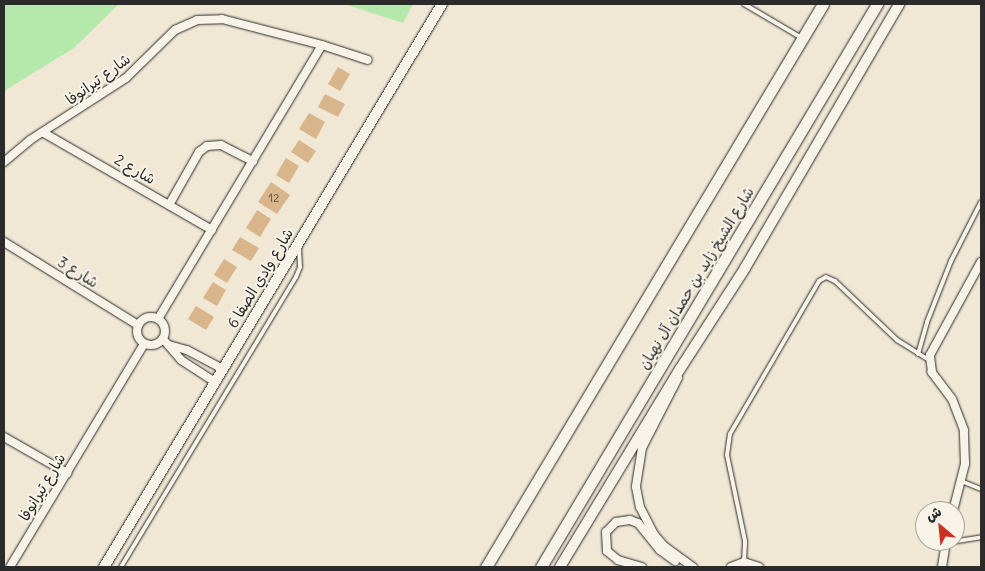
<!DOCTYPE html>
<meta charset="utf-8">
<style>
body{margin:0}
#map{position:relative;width:985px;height:571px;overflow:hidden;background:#f1e7d5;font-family:Delius,"Playpen Sans Arabic",sans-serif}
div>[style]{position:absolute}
.green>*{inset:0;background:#b4e9ab}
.building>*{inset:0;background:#d8b58a}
.roads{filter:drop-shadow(0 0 1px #2b2b2b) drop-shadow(0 0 1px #2b2b2b)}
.lane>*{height:4px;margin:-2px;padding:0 2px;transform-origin:2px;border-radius:2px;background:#f7f3e8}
.street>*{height:8px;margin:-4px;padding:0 4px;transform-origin:4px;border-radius:4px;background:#f7f3e8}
.street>.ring{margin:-4px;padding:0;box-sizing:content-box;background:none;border:8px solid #f7f3e8;border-radius:50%}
.secondary>*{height:10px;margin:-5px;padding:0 5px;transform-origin:5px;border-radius:5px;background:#f7f3e8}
.primary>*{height:11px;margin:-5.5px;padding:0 5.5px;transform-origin:5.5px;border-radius:5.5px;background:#f7f3e8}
span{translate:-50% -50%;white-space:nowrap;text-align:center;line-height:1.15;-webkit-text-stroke:4px #f7f3e8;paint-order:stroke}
.number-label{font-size:12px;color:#564e43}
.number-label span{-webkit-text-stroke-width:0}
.street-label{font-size:15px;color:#2b2b2b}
.frame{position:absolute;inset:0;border:5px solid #2b2b2b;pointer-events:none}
.north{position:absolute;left:915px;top:501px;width:50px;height:50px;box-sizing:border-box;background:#f7f3e8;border:1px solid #a5a39c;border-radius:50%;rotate:332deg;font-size:14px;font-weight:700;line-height:20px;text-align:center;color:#2b2b2b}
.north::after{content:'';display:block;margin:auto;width:18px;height:22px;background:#c8321e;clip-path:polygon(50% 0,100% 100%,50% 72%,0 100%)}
</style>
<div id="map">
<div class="green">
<i style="clip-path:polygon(4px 4px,119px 4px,74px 48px,4px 91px)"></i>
<i style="clip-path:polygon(344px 4px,413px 4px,403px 23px)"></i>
</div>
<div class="building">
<i style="clip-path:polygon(338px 67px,350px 74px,340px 91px,328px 84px)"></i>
<i style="clip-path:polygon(325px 94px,345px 104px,338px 117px,318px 107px)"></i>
<i style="clip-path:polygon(309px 113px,325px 122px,316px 139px,299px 129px)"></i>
<i style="clip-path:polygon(299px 140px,316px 151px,308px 163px,291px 152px)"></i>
<i style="clip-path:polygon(286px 158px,299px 166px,289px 183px,276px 175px)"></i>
<i style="clip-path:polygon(271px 182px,290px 195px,277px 214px,258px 202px)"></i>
<i style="clip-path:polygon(257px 210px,271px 219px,260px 237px,246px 228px)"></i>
<i style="clip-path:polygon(240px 237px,259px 248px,251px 261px,232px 250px)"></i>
<i style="clip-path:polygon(224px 259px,237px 267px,227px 283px,214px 275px)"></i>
<i style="clip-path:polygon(213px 282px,226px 290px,217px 306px,203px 298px)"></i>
<i style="clip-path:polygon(196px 306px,214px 317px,206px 330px,188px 319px)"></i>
</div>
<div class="roads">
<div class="lane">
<i style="left:744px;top:4px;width:65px;rotate:30.5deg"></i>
<i style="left:918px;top:354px;width:33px;rotate:-74deg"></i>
<i style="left:927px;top:322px;width:66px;rotate:-68.5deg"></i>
<i style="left:951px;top:261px;width:66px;rotate:-63deg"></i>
<i style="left:961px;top:481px;width:22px;rotate:22deg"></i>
<i style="left:945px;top:543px;width:36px;rotate:-9deg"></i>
<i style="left:744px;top:562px;width:21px;rotate:-87deg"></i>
<i style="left:745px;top:541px;width:88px;rotate:-101.8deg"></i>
<i style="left:727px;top:455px;width:21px;rotate:-82deg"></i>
<i style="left:730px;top:434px;width:177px;rotate:-59.8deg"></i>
<i style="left:819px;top:281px;width:8px;rotate:-30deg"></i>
<i style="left:826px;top:277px;width:10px;rotate:24deg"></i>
<i style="left:835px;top:281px;width:86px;rotate:43.6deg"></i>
<i style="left:897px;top:340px;width:38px;rotate:32deg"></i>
<i style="left:121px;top:567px;width:339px;rotate:-58.9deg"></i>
<i style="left:296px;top:277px;width:11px;rotate:-68deg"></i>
<i style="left:300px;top:267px;width:20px;rotate:-93deg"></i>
</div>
<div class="street">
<i style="left:44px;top:133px;width:194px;rotate:30deg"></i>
<i style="left:4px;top:162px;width:34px;rotate:-40deg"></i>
<i style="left:30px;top:140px;width:114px;rotate:-32.9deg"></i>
<i style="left:126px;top:78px;width:69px;rotate:-44.4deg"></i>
<i style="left:175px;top:30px;width:24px;rotate:-24deg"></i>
<i style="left:197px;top:20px;width:25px;rotate:-2deg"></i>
<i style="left:222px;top:19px;width:103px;rotate:14.6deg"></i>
<i style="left:322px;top:45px;width:48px;rotate:18.1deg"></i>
<i style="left:169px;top:205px;width:61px;rotate:-60.5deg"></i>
<i style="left:199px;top:152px;width:10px;rotate:-37deg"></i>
<i style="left:207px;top:146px;width:14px;rotate:-4deg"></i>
<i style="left:221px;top:145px;width:36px;rotate:27deg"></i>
<i style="left:4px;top:242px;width:158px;rotate:31.8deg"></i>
<i class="ring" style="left:137px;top:317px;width:20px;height:20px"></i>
<i style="left:158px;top:319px;width:319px;rotate:-59.1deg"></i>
<i style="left:163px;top:339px;width:28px;rotate:49deg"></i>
<i style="left:181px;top:360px;width:40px;rotate:32.9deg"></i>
<i style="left:169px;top:345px;width:19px;rotate:16deg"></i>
<i style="left:187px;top:350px;width:40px;rotate:28deg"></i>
<i style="left:678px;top:378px;width:79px;rotate:117.2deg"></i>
<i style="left:642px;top:448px;width:39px;rotate:99deg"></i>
<i style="left:636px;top:487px;width:20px;rotate:79deg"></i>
<i style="left:640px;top:507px;width:29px;rotate:63deg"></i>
<i style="left:653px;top:533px;width:17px;rotate:50deg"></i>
<i style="left:664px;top:546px;width:36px;rotate:36deg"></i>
<i style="left:4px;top:437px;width:73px;rotate:29.7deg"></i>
<i style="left:953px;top:511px;width:49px;rotate:-75.7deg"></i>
<i style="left:965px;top:464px;width:34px;rotate:-92deg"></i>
<i style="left:964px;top:430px;width:33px;rotate:-111deg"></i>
<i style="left:952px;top:399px;width:34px;rotate:-127deg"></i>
<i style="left:932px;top:372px;width:17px;rotate:-97deg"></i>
<i style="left:930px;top:355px;width:106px;rotate:-61.3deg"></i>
<i style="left:10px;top:567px;width:260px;rotate:-59deg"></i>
<i style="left:642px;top:567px;width:25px;rotate:-164deg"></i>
<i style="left:618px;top:560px;width:14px;rotate:-141deg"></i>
<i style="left:607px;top:551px;width:19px;rotate:-93deg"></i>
<i style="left:606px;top:532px;width:14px;rotate:-45deg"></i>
<i style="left:616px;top:522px;width:14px;rotate:-8deg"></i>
<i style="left:630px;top:520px;width:9px;rotate:21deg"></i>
<i style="left:638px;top:523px;width:35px;rotate:51deg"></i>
<i style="left:660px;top:550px;width:19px;rotate:36deg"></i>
<i style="left:731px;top:567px;width:14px;rotate:-21deg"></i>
<i style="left:744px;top:562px;width:16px;rotate:18deg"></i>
<i style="left:942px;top:567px;width:26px;rotate:-81deg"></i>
</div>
<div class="secondary">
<i style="left:104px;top:567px;width:657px;rotate:-59.02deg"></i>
<i style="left:560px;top:567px;width:232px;rotate:-58.8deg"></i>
<i style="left:680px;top:369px;width:120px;rotate:-57.2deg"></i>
<i style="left:745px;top:268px;width:306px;rotate:-59.7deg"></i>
</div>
<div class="primary">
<i style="left:486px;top:567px;width:656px;rotate:-59.1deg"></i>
<i style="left:541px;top:567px;width:656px;rotate:-59.17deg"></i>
</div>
</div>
<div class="number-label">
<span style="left:274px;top:198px">12</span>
</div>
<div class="street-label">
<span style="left:98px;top:79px;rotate:-36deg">شارع تيرانوفا</span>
<span style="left:135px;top:169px;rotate:30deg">شارع 2</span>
<span style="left:78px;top:272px;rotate:32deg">شارع 3</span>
<span style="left:260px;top:278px;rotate:-59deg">شارع وادي الصفا 6</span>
<span style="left:696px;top:278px;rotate:-59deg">شارع الشيخ زايد بن حمدان آل نهيان</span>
<span style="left:42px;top:487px;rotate:-59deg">شارع تيرانوفا</span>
</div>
<div class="frame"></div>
<div class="north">ش</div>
</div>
